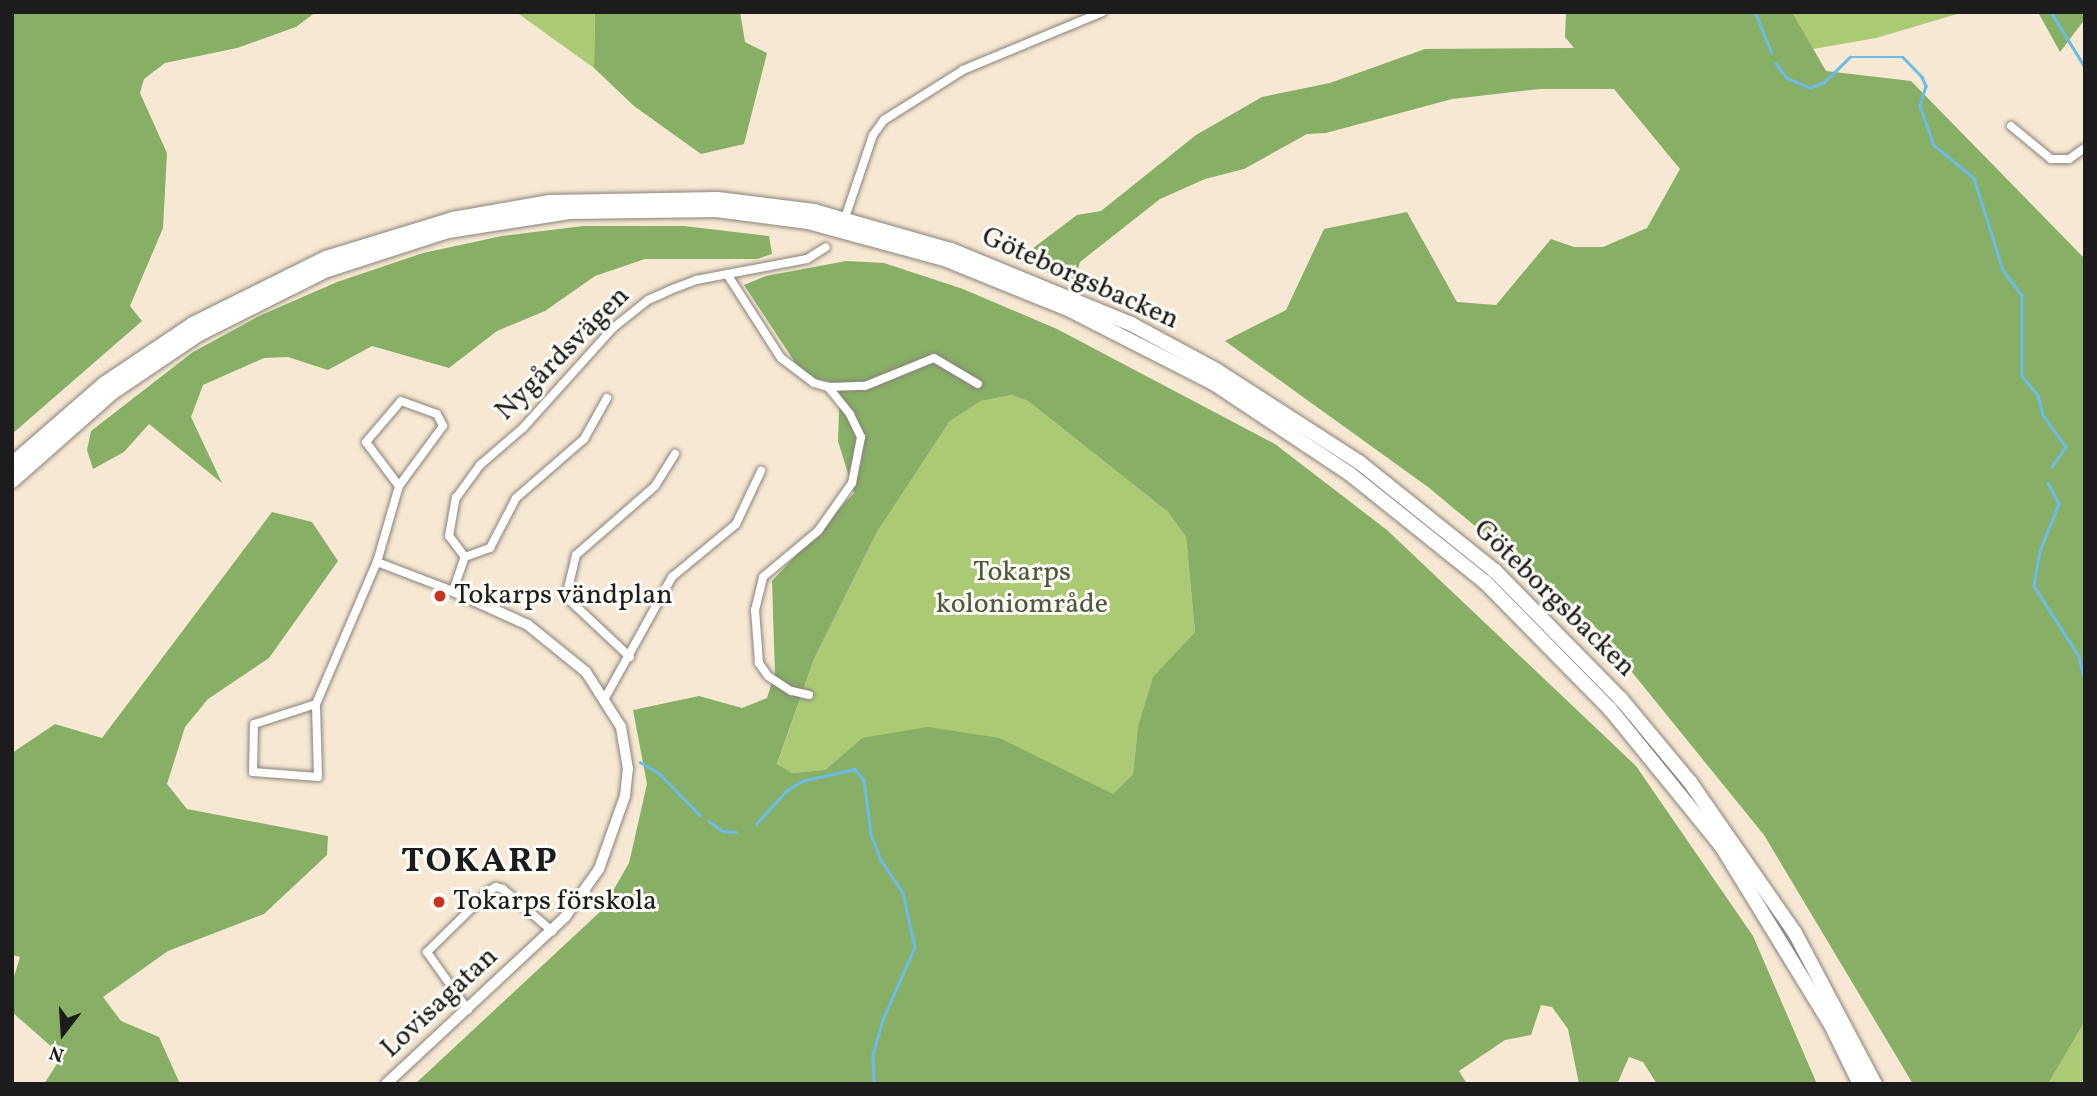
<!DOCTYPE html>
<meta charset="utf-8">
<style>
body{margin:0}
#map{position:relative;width:2097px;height:1096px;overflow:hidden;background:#f6e8d3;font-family:Vollkorn,serif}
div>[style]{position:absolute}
.green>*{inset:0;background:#aacb74}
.forest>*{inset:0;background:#87af66}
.stream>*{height:2.5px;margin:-1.25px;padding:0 1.25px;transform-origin:1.25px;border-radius:1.25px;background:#6cbce7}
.roads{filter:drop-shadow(0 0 2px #898278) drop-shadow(0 0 2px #898278)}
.street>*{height:8px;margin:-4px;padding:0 4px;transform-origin:4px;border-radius:4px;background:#fff}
.secondary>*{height:10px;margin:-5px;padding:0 5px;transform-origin:5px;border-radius:5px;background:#fff}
.highway>*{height:14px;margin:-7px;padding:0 7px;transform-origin:7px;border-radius:7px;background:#fff}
.dots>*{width:19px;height:19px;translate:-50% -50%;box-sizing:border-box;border:4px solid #fdfcf7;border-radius:50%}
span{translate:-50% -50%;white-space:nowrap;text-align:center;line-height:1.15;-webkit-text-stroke:6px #fdfcf7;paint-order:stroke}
.street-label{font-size:28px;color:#1c1c1c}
.park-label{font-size:28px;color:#4e593b}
.poi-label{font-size:28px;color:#1c1c1c}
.left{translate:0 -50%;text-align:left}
.district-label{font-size:35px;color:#1c1c1c;font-weight:700;letter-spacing:2px}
.frame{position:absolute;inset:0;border:14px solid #1c1c1c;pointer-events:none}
.north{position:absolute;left:28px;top:998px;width:70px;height:70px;-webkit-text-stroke:5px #fdfcf7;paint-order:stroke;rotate:197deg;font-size:19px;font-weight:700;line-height:28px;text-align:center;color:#1c1c1c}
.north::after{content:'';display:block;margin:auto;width:24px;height:32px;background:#1c1c1c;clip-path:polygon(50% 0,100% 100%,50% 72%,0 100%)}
</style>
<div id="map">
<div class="green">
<i style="clip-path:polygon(516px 12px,595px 12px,594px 68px)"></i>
<i style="clip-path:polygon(1792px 12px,1964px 12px,1876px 38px,1813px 49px)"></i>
<i style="clip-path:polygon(1012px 395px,1028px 401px,1168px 512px,1186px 537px,1195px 632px,1153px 678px,1138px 726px,1133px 774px,1112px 795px,1000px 738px,862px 738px,825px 770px,792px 773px,777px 765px,814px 659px,877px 532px,950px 421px,981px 401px)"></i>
<i style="clip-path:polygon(2085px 1021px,2085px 1084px,2048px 1084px)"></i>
</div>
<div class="forest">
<i style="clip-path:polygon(12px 12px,316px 12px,296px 27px,237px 48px,165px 63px,144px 79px,140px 93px,167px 153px,163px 228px,130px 306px,142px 321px,12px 434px)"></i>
<i style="clip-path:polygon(595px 12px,740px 12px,745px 42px,767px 53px,744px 144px,701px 154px,634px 106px,594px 68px)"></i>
<i style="clip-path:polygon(1566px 12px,1792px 12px,1826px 71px,1911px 81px,2085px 259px,2085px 1021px,2048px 1084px,1913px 1084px,1764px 835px,1593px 624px,1428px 487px,1225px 341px,1286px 310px,1324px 229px,1407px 212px,1457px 302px,1496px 305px,1551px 239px,1574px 247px,1603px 247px,1647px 228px,1680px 169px,1614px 89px,1539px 89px,1452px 99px,1326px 133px,1307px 134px,1244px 169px,1205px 179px,1160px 199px,1080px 262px,1075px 280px,1080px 289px,1020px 258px,1077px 215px,1101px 211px,1196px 135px,1262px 97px,1330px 83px,1425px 49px,1574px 48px,1565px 37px)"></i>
<i style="clip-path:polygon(2038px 12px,2085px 12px,2085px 19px,2060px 52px)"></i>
<i style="clip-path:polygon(583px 226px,684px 226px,769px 236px,772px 254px,757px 259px,645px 259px,595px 276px,545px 311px,497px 331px,449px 368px,372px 346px,328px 370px,288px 357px,264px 358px,203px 385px,191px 417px,222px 483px,149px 424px,124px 452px,93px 469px,87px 450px,91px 431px,193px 352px,259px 316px,337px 282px,423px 253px,502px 236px)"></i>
<i style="clip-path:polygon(evenodd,846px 261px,884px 263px,963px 289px,1057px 329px,1275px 444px,1387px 530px,1636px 766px,1753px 936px,1817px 1084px,1657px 1084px,1643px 1062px,1629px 1057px,1618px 1082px,1579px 1084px,1568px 1029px,1552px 1007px,1541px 1005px,1531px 1035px,1505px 1040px,1459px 1071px,1467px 1084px,415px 1084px,602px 910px,629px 863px,647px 784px,633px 710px,699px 696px,742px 708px,767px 698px,775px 673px,772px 581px,854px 493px,838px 441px,840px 384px,804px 376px,744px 285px,766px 276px,846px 261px,1012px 395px,1028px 401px,1168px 512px,1186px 537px,1195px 632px,1153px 677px,1138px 726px,1133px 774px,1113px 794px,1000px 738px,928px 727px,862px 738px,825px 770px,792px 773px,777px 764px,814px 659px,877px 532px,950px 421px,981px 401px,1012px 395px)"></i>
<i style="clip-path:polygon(272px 512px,312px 522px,338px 561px,269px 658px,208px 699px,185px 727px,167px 784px,187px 809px,328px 836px,327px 855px,264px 914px,168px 951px,103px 997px,121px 1021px,159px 1037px,180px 1084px,44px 1084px,62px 1056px,12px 1012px,12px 983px,20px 957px,12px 955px,12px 753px,55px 724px,102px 738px)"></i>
</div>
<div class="stream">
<i style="left:1755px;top:12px;width:44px;rotate:67.5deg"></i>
<i style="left:2051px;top:12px;width:65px;rotate:58.3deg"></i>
<i style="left:1776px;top:63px;width:19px;rotate:54deg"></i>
<i style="left:1787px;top:78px;width:25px;rotate:23deg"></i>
<i style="left:1810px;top:88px;width:15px;rotate:-23deg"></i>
<i style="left:1824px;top:82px;width:36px;rotate:-44deg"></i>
<i style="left:1850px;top:57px;width:53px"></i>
<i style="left:1903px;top:57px;width:28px;rotate:46deg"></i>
<i style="left:1922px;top:77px;width:10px;rotate:66deg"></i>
<i style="left:1926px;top:86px;width:21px;rotate:107deg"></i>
<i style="left:1920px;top:106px;width:41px;rotate:70.3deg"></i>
<i style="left:1934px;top:145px;width:52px;rotate:39.5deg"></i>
<i style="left:1974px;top:178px;width:96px;rotate:72.5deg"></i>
<i style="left:2003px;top:270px;width:31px;rotate:53deg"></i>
<i style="left:2022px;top:295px;width:81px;rotate:90deg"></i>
<i style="left:2022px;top:376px;width:25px;rotate:50deg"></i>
<i style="left:2038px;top:395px;width:21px;rotate:76deg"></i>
<i style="left:2043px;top:415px;width:39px;rotate:54deg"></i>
<i style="left:2066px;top:447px;width:24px;rotate:125deg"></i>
<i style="left:2048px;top:483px;width:24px;rotate:62deg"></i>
<i style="left:2059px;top:504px;width:51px;rotate:112deg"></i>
<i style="left:2040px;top:551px;width:36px;rotate:100deg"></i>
<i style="left:2034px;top:586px;width:83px;rotate:57.3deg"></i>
<i style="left:2079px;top:656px;width:26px;rotate:77deg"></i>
<i style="left:640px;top:762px;width:22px;rotate:30deg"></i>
<i style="left:659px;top:773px;width:59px;rotate:45.7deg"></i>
<i style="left:709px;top:821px;width:17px;rotate:36deg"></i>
<i style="left:723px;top:831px;width:13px;rotate:4deg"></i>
<i style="left:756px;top:824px;width:46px;rotate:-47.6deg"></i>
<i style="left:787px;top:790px;width:17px;rotate:-31deg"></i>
<i style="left:802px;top:781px;width:54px;rotate:-12.8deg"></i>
<i style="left:855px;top:769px;width:14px;rotate:51deg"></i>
<i style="left:864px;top:780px;width:54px;rotate:82.6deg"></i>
<i style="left:871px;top:834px;width:28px;rotate:69deg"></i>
<i style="left:881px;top:860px;width:40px;rotate:56deg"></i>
<i style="left:903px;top:893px;width:55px;rotate:77.5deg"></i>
<i style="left:915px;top:947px;width:80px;rotate:113.7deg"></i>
<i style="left:883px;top:1020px;width:37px;rotate:106deg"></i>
<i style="left:873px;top:1056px;width:28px;rotate:88deg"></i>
</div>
<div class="roads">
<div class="street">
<i style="left:2011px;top:126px;width:52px;rotate:39.5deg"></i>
<i style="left:2051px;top:159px;width:18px"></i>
<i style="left:2069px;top:159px;width:19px;rotate:-35deg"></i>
<i style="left:847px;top:212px;width:81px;rotate:-71.3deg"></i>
<i style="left:873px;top:135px;width:19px;rotate:-54deg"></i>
<i style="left:884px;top:120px;width:93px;rotate:-32.3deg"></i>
<i style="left:963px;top:70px;width:151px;rotate:-22.6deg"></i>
<i style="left:727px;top:274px;width:100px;rotate:57.3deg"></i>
<i style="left:781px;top:358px;width:41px;rotate:37.1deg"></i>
<i style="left:814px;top:383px;width:15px;rotate:16deg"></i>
<i style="left:828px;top:387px;width:37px;rotate:-2deg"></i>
<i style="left:865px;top:386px;width:74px;rotate:-22.1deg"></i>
<i style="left:934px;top:358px;width:51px;rotate:30.6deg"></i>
<i style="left:399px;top:486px;width:55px;rotate:-126.9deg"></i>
<i style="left:366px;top:442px;width:54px;rotate:-49.5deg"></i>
<i style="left:401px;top:401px;width:38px;rotate:20deg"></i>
<i style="left:437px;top:414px;width:13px;rotate:63deg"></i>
<i style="left:443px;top:426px;width:74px;rotate:126.3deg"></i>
<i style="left:399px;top:486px;width:79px;rotate:106.1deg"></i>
<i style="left:377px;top:562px;width:81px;rotate:20.9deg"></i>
<i style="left:453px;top:591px;width:36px;rotate:-71deg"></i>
<i style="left:465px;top:557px;width:26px;rotate:-127deg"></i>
<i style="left:449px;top:536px;width:39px;rotate:-80deg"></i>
<i style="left:456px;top:498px;width:41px;rotate:-54deg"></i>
<i style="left:480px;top:465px;width:57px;rotate:-40.7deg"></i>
<i style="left:523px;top:428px;width:135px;rotate:-48deg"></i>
<i style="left:613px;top:328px;width:45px;rotate:-38.7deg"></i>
<i style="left:648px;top:300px;width:24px;rotate:-24deg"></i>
<i style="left:670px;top:290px;width:28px;rotate:-21deg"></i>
<i style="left:696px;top:280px;width:113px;rotate:-10.7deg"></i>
<i style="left:807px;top:259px;width:22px;rotate:-32deg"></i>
<i style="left:465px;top:557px;width:27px;rotate:-20deg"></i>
<i style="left:490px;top:548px;width:56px;rotate:-62.5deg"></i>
<i style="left:516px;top:498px;width:90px;rotate:-40.9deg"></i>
<i style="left:584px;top:439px;width:47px;rotate:-60.7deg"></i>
<i style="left:630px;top:657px;width:88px;rotate:-136.8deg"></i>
<i style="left:566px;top:597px;width:43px;rotate:-76.6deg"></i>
<i style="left:576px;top:555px;width:105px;rotate:-41.1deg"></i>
<i style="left:655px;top:486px;width:38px;rotate:-58deg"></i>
<i style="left:809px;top:695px;width:18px;rotate:-167deg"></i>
<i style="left:791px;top:691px;width:27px;rotate:-147deg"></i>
<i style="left:768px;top:676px;width:16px;rotate:-125deg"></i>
<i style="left:759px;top:663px;width:53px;rotate:-94.3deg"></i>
<i style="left:755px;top:610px;width:34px;rotate:-76deg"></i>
<i style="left:763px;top:577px;width:72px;rotate:-39.9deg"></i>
<i style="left:818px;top:531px;width:59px;rotate:-54.7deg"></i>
<i style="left:852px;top:483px;width:47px;rotate:-78.9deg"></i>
<i style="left:861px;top:437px;width:25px;rotate:-116deg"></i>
<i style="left:850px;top:414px;width:35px;rotate:-129deg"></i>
<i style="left:605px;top:698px;width:138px;rotate:-61deg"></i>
<i style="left:672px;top:577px;width:83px;rotate:-39.6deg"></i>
<i style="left:736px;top:524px;width:59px;rotate:-64.7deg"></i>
<i style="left:316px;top:704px;width:65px;rotate:162.1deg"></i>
<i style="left:254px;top:724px;width:48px;rotate:91.2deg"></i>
<i style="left:253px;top:772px;width:65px;rotate:4.4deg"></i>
<i style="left:318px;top:777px;width:73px;rotate:-91.6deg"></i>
<i style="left:316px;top:704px;width:155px;rotate:-66.8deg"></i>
<i style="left:468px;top:1010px;width:71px;rotate:-125.3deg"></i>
<i style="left:427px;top:952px;width:87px;rotate:-44.5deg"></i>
<i style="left:489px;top:891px;width:8px;rotate:-30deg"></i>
<i style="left:496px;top:887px;width:7px;rotate:16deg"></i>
<i style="left:503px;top:889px;width:65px;rotate:40.6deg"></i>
</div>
<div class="secondary">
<i style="left:386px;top:1084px;width:245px;rotate:-43deg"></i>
<i style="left:565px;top:917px;width:59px;rotate:-54.7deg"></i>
<i style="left:599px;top:869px;width:77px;rotate:-70.4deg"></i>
<i style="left:625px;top:796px;width:27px;rotate:-84deg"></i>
<i style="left:628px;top:769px;width:43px;rotate:-99.5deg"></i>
<i style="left:621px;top:727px;width:65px;rotate:-122.5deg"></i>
<i style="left:586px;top:672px;width:75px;rotate:-141deg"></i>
<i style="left:528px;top:625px;width:82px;rotate:-155.6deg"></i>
</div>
<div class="highway">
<i style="left:12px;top:464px;width:122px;rotate:-41deg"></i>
<i style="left:104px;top:384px;width:107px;rotate:-34deg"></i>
<i style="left:193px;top:324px;width:148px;rotate:-26.4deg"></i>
<i style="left:326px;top:258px;width:133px;rotate:-17.1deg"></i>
<i style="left:453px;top:219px;width:97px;rotate:-10deg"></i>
<i style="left:549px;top:202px;width:169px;rotate:-1deg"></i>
<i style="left:718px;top:199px;width:97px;rotate:7.1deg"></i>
<i style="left:814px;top:211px;width:142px;rotate:15.9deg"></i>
<i style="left:951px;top:250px;width:195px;rotate:22.3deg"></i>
<i style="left:1131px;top:324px;width:97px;rotate:28.4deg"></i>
<i style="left:1216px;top:370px;width:170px;rotate:32.8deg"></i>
<i style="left:1359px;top:462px;width:174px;rotate:38.7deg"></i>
<i style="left:1495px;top:571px;width:180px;rotate:45.5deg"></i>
<i style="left:1621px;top:699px;width:108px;rotate:50.3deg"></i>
<i style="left:1690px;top:782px;width:184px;rotate:55.2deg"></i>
<i style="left:1795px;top:933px;width:171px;rotate:62.1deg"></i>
<i style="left:12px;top:481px;width:135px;rotate:-41.4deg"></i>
<i style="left:113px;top:392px;width:104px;rotate:-34deg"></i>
<i style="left:199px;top:334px;width:143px;rotate:-26.6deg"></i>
<i style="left:327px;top:270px;width:127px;rotate:-17.9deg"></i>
<i style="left:448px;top:231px;width:123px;rotate:-8.9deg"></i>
<i style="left:570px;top:212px;width:146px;rotate:-0.8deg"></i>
<i style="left:716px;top:210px;width:93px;rotate:7.4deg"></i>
<i style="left:808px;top:222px;width:141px;rotate:15.2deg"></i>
<i style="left:944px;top:259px;width:136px;rotate:22deg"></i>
<i style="left:1070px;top:310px;width:163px;rotate:27deg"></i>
<i style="left:1215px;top:384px;width:162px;rotate:33.7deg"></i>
<i style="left:1350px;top:474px;width:173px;rotate:38.7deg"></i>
<i style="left:1485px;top:582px;width:178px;rotate:45.5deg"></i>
<i style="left:1610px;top:709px;width:178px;rotate:50.9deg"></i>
<i style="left:1722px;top:847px;width:206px;rotate:58.5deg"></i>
<i style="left:1830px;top:1023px;width:68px;rotate:63.8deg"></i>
</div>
</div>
<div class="dots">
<i style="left:440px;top:596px;background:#c8321e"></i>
<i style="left:439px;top:902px;background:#c8321e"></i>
</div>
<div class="street-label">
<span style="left:1080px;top:279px;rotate:24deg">Göteborgsbacken</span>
<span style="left:563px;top:354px;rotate:-45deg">Nygårdsvägen</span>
<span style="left:1554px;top:599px;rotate:44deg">Göteborgsbacken</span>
<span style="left:440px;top:1003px;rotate:-43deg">Lovisagatan</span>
</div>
<div class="park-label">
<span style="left:1022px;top:589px">Tokarps<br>koloniområde</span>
</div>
<div class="poi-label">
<span class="left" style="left:454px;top:596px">Tokarps vändplan</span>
<span class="left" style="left:453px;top:902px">Tokarps förskola</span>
</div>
<div class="district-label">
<span style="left:480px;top:862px">TOKARP</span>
</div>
<div class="frame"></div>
<div class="north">N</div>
</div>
